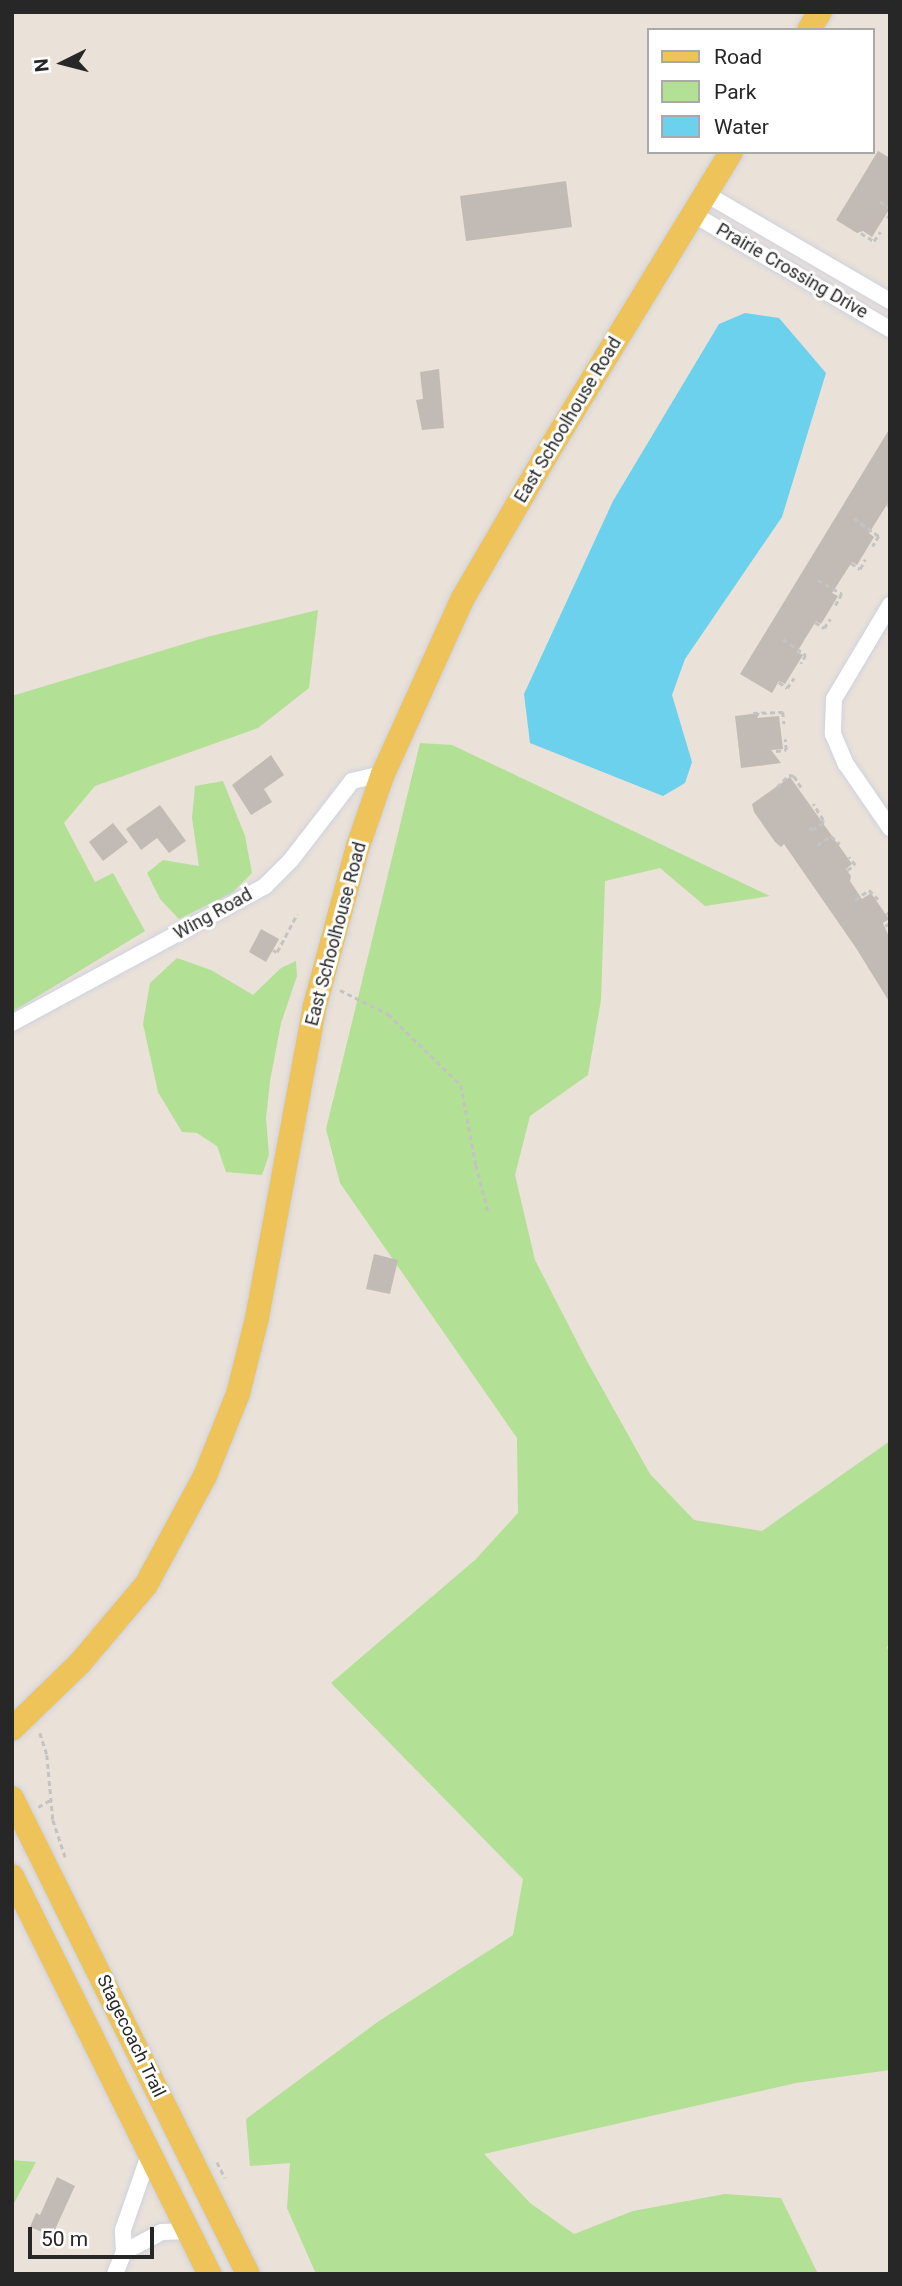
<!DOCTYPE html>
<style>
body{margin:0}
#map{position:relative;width:902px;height:2286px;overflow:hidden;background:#eae1d8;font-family:Roboto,sans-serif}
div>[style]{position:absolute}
.green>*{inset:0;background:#b2e094}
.water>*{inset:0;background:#6bd1ec}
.building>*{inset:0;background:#c2bbb5}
.path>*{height:2.5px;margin-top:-1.25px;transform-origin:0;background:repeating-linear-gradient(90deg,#c3c3c3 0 5px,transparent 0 8.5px)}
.roads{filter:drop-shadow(0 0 2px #cdd2e0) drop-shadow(0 0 2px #cdd2e0)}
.minor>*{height:16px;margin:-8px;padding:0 8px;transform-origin:8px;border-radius:8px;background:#fff}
.primary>*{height:24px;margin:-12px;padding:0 12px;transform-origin:12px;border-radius:12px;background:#eec359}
span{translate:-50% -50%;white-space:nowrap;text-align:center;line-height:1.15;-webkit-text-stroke:6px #fff;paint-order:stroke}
.street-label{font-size:18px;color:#272727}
.frame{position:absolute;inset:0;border:14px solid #272727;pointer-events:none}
.legend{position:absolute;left:647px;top:28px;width:228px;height:126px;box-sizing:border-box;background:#fff;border:2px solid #a9a9a9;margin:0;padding:9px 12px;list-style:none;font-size:21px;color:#272727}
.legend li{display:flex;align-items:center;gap:14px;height:35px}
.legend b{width:35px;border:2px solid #a9a9a9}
.north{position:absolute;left:28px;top:28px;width:70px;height:70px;-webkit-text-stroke:5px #fff;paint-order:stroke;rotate:264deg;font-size:19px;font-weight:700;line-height:28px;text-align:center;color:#272727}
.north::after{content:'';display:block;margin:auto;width:24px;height:32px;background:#272727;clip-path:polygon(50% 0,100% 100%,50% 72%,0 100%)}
.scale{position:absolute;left:28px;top:2227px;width:126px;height:32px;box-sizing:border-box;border:4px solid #272727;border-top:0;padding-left:9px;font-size:21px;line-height:24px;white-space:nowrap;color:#272727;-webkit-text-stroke:5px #fff;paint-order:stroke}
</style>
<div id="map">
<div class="green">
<i style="clip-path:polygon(318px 610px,309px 688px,258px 728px,95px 786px,64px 823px,95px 882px,113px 873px,145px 931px,12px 1012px,12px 696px,207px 637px)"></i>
<i style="clip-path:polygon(420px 743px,452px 745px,770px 896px,705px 906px,660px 868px,605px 881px,601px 1000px,588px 1075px,530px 1116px,515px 1175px,535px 1260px,588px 1363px,650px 1474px,694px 1520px,762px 1531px,890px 1441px,890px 1639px,887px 1648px,890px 1652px,890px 2070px,796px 2083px,484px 2154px,530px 2203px,574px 2234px,633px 2211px,725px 2194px,781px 2198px,818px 2274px,316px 2274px,287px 2208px,290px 2163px,250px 2166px,246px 2119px,379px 2021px,513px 1935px,523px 1879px,331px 1683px,475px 1560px,518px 1513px,517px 1438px,340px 1183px,326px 1129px)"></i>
<i style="clip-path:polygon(223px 781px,245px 836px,252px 873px,232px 893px,179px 919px,160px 899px,147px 873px,163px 860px,199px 866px,192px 818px,195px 786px)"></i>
<i style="clip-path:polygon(177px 958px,211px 970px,253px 995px,281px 968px,296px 961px,297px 976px,281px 1023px,270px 1081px,266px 1118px,269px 1155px,262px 1175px,226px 1172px,217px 1146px,197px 1133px,182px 1132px,158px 1092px,143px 1024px,150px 983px)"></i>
<i style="clip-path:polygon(12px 2160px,36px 2162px,12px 2207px)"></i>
</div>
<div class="water">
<i style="clip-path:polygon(745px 313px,779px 318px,826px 373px,782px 517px,685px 659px,672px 695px,692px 762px,685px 783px,663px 796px,530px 743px,524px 694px,613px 501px,719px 324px)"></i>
</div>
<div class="building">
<i style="clip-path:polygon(878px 151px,890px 158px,890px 208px,872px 237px,863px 231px,857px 233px,836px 220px)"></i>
<i style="clip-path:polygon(566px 181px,572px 227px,466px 241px,460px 196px)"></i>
<i style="clip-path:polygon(439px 369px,444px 428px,422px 430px,416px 400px,423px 399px,420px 372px)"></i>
<i style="clip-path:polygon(890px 428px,890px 500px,869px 533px,874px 537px,857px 565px,852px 562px,832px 593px,838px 596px,821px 624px,816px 621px,797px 652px,803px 655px,785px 684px,779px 681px,772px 693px,740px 674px)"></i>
<i style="clip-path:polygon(760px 713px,757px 718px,779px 716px,783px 749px,771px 750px,781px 763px,741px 768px,735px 716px)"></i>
<i style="clip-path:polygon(271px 755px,284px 775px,264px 789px,272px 802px,251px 815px,232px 785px)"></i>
<i style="clip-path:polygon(790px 777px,852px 864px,846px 869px,851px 876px,850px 881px,862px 899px,871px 893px,889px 919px,883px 923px,890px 939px,890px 1003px,856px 948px,784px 844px,781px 847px,775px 842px,754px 812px,752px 804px)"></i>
<i style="clip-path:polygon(160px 805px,186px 841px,169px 853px,157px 838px,141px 850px,126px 829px)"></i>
<i style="clip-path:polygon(113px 823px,128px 842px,103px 861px,89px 842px)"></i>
<i style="clip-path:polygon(261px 929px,279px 939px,266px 962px,249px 952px)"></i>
<i style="clip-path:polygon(374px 1254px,398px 1260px,390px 1294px,366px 1289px)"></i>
<i style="clip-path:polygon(57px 2177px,75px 2186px,52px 2236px,30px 2227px,36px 2213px,40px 2215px)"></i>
</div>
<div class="path">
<i style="left:880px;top:202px;width:11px;rotate:27deg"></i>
<i style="left:887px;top:218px;width:5px;rotate:-53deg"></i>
<i style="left:861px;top:233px;width:15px;rotate:32deg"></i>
<i style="left:874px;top:241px;width:11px;rotate:-56deg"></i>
<i style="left:887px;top:505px;width:3px;rotate:18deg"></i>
<i style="left:854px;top:518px;width:31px;rotate:36deg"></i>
<i style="left:879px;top:536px;width:12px;rotate:121deg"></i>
<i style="left:851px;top:563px;width:11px;rotate:34deg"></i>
<i style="left:860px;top:569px;width:11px;rotate:-63deg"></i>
<i style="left:818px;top:580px;width:28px;rotate:30deg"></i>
<i style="left:842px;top:594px;width:13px;rotate:119deg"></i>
<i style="left:815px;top:622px;width:11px;rotate:34deg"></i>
<i style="left:824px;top:628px;width:11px;rotate:-56deg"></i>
<i style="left:783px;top:639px;width:28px;rotate:35deg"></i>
<i style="left:806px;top:655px;width:10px;rotate:119deg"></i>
<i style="left:779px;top:682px;width:10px;rotate:37deg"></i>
<i style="left:787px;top:688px;width:12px;rotate:-55deg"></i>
<i style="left:753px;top:713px;width:30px;rotate:-2deg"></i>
<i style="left:783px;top:712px;width:12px;rotate:85deg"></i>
<i style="left:776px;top:751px;width:10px;rotate:-6deg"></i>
<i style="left:786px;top:750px;width:11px;rotate:-95deg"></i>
<i style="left:777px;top:787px;width:17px;rotate:-45deg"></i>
<i style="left:789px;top:775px;width:5px;rotate:11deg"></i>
<i style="left:794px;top:776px;width:17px;rotate:57deg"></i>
<i style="left:810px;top:827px;width:4px;rotate:56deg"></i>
<i style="left:812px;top:830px;width:12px;rotate:-31deg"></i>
<i style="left:822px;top:824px;width:4px;rotate:-76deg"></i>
<i style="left:823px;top:820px;width:19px;rotate:-122deg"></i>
<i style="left:817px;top:845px;width:17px;rotate:-33deg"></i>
<i style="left:831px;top:836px;width:12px;rotate:42deg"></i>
<i style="left:847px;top:870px;width:9px;rotate:-32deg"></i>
<i style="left:855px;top:865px;width:10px;rotate:-127deg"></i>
<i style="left:855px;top:900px;width:17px;rotate:-36deg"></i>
<i style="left:869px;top:890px;width:13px;rotate:45deg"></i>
<i style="left:887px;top:912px;width:5px;rotate:53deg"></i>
<i style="left:885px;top:926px;width:6px;rotate:-31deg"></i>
<i style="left:273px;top:950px;width:4px;rotate:27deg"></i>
<i style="left:277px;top:952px;width:43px;rotate:-62.2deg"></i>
<i style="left:340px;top:990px;width:54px;rotate:26.6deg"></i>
<i style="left:388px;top:1014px;width:102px;rotate:44.2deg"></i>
<i style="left:461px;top:1085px;width:81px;rotate:79.4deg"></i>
<i style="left:476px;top:1165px;width:47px;rotate:75.1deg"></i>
<i style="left:40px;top:1733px;width:23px;rotate:72deg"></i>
<i style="left:47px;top:1755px;width:65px;rotate:84.7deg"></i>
<i style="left:53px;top:1820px;width:41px;rotate:71.6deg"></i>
<i style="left:38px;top:1807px;width:14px;rotate:-30deg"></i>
<i style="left:217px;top:2162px;width:18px;rotate:63deg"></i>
</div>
<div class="roads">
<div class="minor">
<i style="left:706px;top:194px;width:213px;rotate:30.2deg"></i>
<i style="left:693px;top:214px;width:228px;rotate:30.3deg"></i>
<i style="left:890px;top:605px;width:109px;rotate:120.8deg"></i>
<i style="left:834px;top:699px;width:35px;rotate:92deg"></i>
<i style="left:833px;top:734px;width:33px;rotate:67deg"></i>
<i style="left:846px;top:764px;width:78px;rotate:55.5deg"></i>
<i style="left:12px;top:1023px;width:288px;rotate:-28.4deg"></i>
<i style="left:265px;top:886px;width:37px;rotate:-45deg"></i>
<i style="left:291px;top:860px;width:100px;rotate:-52.3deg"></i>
<i style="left:352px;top:781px;width:32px;rotate:-13deg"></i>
<i style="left:124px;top:2252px;width:43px;rotate:-27.8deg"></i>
<i style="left:162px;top:2232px;width:27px;rotate:-2deg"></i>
<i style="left:115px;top:2274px;width:24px;rotate:-68deg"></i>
<i style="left:124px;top:2252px;width:22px;rotate:-93deg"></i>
<i style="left:123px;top:2230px;width:83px;rotate:-70.9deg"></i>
</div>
<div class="primary">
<i style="left:809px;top:30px;width:21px;rotate:-59deg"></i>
<i style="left:12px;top:1729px;width:95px;rotate:-44.1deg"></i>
<i style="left:80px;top:1663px;width:102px;rotate:-49.8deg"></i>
<i style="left:146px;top:1585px;width:124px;rotate:-61.6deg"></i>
<i style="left:205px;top:1476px;width:88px;rotate:-68.1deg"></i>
<i style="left:238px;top:1394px;width:78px;rotate:-76deg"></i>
<i style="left:257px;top:1318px;width:314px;rotate:-79.5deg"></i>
<i style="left:314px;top:1009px;width:169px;rotate:-74.9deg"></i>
<i style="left:358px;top:846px;width:76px;rotate:-70.9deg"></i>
<i style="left:383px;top:774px;width:193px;rotate:-65.6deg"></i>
<i style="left:463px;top:598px;width:163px;rotate:-59.8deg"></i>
<i style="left:545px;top:457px;width:357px;rotate:-58.6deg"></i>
<i style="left:12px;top:1798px;width:531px;rotate:63.63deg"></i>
<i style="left:12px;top:1876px;width:445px;rotate:63.6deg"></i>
</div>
</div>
<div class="street-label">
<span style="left:792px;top:271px;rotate:30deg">Prairie Crossing Drive</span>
<span style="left:568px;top:420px;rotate:-59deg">East Schoolhouse Road</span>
<span style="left:213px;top:914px;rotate:-29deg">Wing Road</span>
<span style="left:336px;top:934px;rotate:-75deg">East Schoolhouse Road</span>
<span style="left:131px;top:2036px;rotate:64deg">Stagecoach Trail</span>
</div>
<div class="frame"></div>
<ul class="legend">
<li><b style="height:9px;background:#eec359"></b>Road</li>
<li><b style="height:19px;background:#b2e094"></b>Park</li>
<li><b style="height:19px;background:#6bd1ec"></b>Water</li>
</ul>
<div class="north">N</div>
<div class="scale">50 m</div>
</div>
